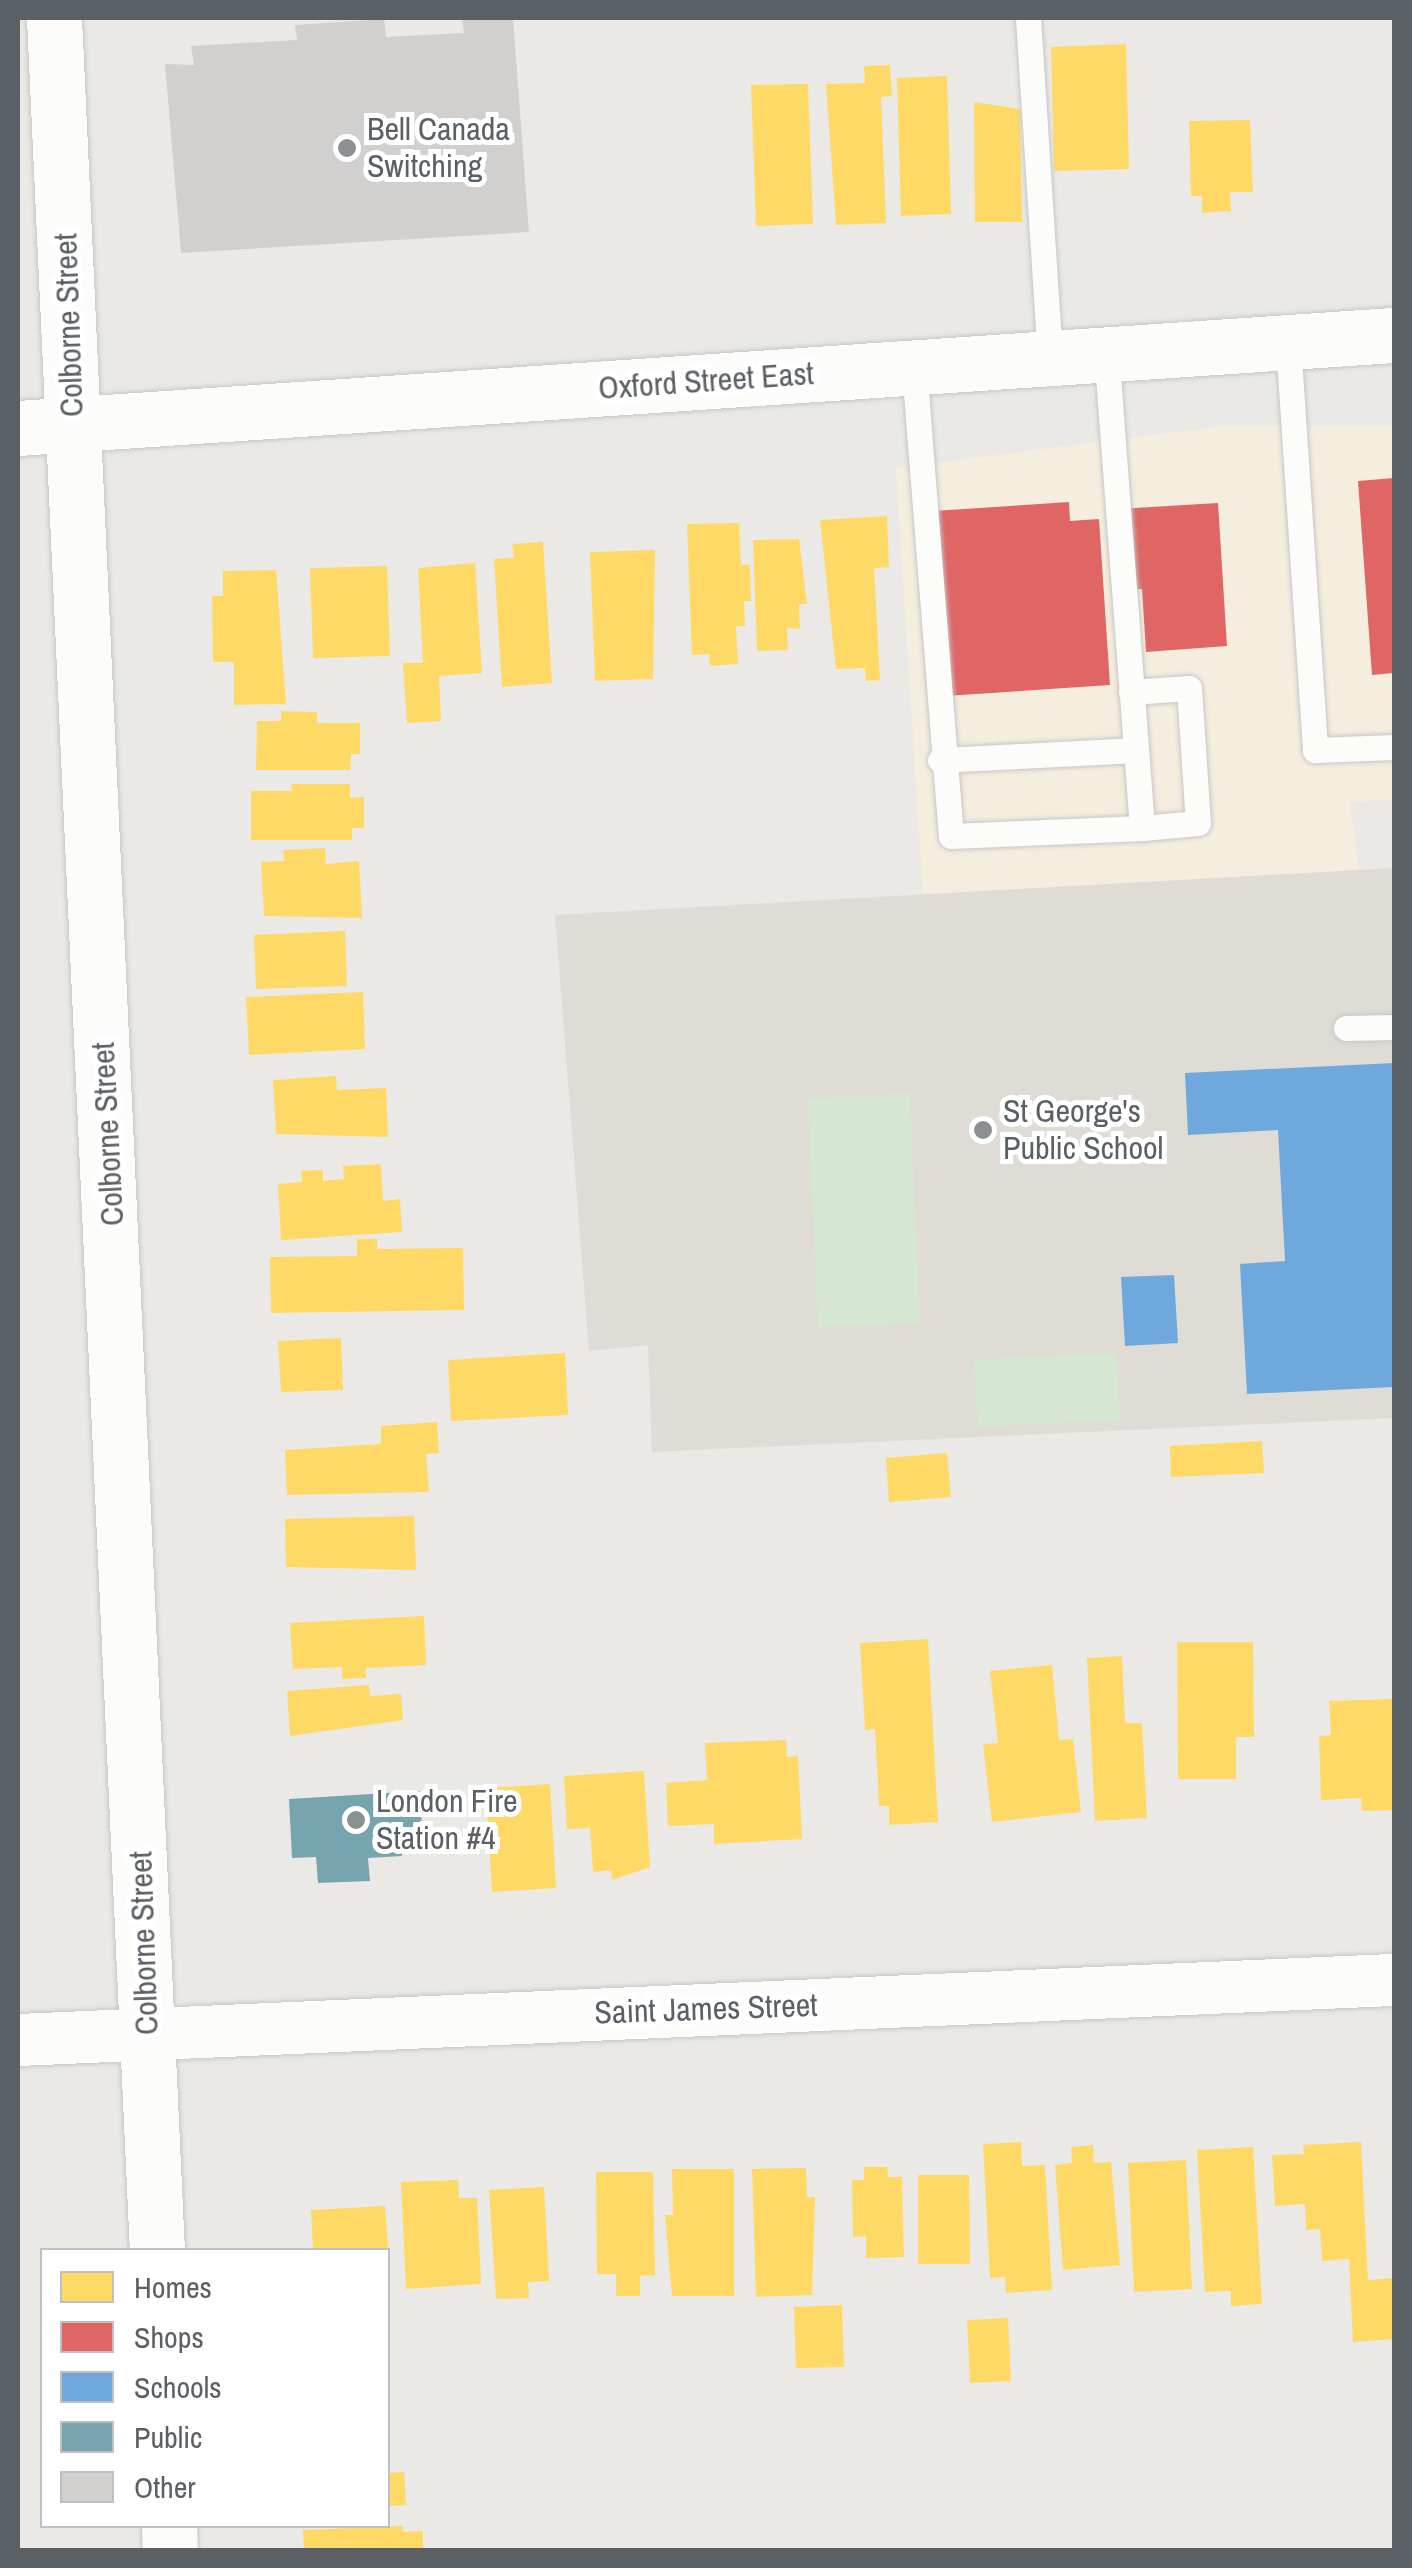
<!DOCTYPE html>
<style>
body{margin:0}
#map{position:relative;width:1412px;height:2568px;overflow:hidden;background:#ebe9e6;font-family:"Archivo Narrow",sans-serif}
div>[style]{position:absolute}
.commercial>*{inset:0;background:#f5edde}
.education>*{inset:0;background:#dfdbd5}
.green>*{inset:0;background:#d5e7d1}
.homes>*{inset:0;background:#ffd966}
.shops>*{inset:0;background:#e06666}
.schools>*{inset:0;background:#6fa8dc}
.public>*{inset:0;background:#76a5af}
.building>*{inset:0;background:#d2d0cf}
.roads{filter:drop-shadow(0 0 2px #c7c7c7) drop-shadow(0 0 2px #c7c7c7)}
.service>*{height:25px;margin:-12.5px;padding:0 12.5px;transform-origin:12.5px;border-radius:12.5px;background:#fcfcfb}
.minor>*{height:52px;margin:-26px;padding:0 26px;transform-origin:26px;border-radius:26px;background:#fcfcfb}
.tertiary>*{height:55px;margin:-27.5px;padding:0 27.5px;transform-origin:27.5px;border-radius:27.5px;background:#fcfcfb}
.secondary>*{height:55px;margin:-27.5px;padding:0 27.5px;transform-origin:27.5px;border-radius:27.5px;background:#fcfcfb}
.dots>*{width:28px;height:28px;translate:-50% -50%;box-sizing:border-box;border:5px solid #fff;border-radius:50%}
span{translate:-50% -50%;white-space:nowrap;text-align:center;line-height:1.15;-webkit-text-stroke:10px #fff;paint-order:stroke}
.poi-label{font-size:32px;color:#5b6064}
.left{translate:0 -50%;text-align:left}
.street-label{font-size:32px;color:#5b6064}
.frame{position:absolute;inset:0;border:20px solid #5b6064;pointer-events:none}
.legend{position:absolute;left:40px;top:2248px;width:350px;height:280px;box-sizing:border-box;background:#fff;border:2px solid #bdbfc1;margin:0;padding:12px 18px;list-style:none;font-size:30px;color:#5b6064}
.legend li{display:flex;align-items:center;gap:20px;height:50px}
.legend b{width:50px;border:2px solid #bdbfc1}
</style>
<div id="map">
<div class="commercial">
<i style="clip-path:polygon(1223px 426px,1394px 426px,1394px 799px,1350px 802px,1359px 870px,923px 895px,896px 468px)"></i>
</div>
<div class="education">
<i style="clip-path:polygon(1394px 868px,1394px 1418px,652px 1452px,648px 1345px,589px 1351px,555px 915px)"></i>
</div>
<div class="green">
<i style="clip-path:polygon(910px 1094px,920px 1323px,818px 1327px,808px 1098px)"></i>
<i style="clip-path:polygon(1116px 1353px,1120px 1420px,978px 1427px,974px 1360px)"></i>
</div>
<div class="homes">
<i style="clip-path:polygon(1126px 44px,1129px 169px,1054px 171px,1051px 47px)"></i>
<i style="clip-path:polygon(890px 65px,892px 96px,881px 97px,886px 223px,836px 225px,826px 84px,865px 83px,864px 66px)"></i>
<i style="clip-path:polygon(947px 76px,951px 214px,901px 216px,897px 78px)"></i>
<i style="clip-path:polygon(808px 84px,813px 224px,756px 226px,751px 85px)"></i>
<i style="clip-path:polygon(974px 102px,1020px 109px,1022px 222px,975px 222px)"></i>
<i style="clip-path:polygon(1250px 120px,1253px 192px,1230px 192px,1231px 211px,1202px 213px,1202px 196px,1191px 196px,1189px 121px)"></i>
<i style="clip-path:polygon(887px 516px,889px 567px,874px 568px,880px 680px,866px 681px,865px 668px,836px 669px,820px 520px)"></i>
<i style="clip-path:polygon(739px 523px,741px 565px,750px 565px,751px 601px,744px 601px,745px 626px,736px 626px,738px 664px,710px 666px,709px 654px,692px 655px,687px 524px)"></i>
<i style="clip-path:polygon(799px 539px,807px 604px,799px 604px,800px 629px,787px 628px,788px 650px,757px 651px,753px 540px)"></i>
<i style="clip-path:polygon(543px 542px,552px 683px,502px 687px,494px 559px,514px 558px,512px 544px)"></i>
<i style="clip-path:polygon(655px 550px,653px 679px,595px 681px,590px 552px)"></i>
<i style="clip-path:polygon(475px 563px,482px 673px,439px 676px,441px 721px,407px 723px,403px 663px,423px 663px,418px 568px)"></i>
<i style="clip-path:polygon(387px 566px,390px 656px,313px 658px,310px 568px)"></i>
<i style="clip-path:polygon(276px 570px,286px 704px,234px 705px,234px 662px,213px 662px,212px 596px,223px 596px,223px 571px)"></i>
<i style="clip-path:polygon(281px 711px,317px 712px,317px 723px,360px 723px,360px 754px,351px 754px,350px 770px,256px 770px,257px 721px,281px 721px)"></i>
<i style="clip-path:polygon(291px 784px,350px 784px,350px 798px,364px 797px,364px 828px,352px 828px,352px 840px,251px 840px,251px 791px,292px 791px)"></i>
<i style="clip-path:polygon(325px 848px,326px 864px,359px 861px,362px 918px,264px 916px,261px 862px,284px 861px,283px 850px)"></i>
<i style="clip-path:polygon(345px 931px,347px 986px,256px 989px,254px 935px)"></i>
<i style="clip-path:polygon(363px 992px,365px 1049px,249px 1055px,246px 997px)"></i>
<i style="clip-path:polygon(336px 1076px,337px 1090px,386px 1088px,388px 1137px,276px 1134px,273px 1080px)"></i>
<i style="clip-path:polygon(381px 1164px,383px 1201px,400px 1199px,402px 1232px,281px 1240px,278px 1184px,302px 1182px,301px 1171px,323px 1170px,323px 1181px,344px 1179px,343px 1166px)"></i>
<i style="clip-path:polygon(357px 1239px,377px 1239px,377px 1249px,463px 1248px,464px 1310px,271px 1313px,270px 1257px,357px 1256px)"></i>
<i style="clip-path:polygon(341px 1338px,343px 1390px,281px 1392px,278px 1341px)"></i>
<i style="clip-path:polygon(565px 1353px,568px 1415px,451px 1421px,448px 1360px)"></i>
<i style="clip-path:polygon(437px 1422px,439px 1453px,426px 1454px,429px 1492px,287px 1495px,285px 1450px,381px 1444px,381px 1426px)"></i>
<i style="clip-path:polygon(1262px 1441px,1264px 1473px,1171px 1477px,1170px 1446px)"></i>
<i style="clip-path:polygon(947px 1453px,951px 1497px,889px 1502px,886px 1458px)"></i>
<i style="clip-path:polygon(414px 1516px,416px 1570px,286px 1567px,285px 1519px)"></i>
<i style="clip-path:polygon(424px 1616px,426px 1665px,366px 1668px,366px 1678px,342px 1679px,342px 1667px,293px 1669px,290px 1623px)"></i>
<i style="clip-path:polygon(928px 1639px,938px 1822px,889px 1825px,889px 1806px,879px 1806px,875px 1729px,865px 1730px,860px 1643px)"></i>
<i style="clip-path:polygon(1177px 1642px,1253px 1642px,1254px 1737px,1236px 1737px,1236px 1779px,1178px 1779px)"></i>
<i style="clip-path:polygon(1122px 1656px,1125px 1723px,1142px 1723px,1147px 1818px,1095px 1821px,1087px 1658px)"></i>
<i style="clip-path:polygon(1052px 1665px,1059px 1740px,1073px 1739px,1081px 1812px,992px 1822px,983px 1744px,998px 1743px,990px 1671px)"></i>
<i style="clip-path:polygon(369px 1685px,370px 1696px,401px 1694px,403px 1720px,290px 1736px,287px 1691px)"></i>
<i style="clip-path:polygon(1394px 1699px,1394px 1810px,1362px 1811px,1361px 1798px,1321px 1800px,1319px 1736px,1331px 1735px,1329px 1701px)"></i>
<i style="clip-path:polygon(786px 1740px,787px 1757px,798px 1756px,802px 1839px,714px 1844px,714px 1824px,668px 1826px,666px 1783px,707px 1780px,705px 1743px)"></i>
<i style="clip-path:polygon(644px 1771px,650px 1867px,612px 1880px,611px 1870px,593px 1872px,590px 1828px,567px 1829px,564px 1776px)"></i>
<i style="clip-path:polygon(550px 1784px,556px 1888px,492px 1892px,486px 1788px)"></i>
<i style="clip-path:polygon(1021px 2142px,1022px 2166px,1045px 2165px,1052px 2290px,1006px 2293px,1005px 2277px,990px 2278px,983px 2144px)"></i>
<i style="clip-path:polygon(1361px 2142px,1368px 2280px,1394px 2278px,1394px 2339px,1353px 2342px,1349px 2259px,1322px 2261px,1320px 2229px,1306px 2230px,1305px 2204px,1275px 2206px,1272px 2155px,1304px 2154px,1303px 2145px)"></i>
<i style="clip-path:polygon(1093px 2145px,1094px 2163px,1111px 2162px,1120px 2265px,1063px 2270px,1055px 2165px,1072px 2163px,1071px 2147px)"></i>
<i style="clip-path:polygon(1253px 2147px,1262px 2304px,1231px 2306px,1231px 2291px,1205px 2292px,1197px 2150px)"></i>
<i style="clip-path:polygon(1186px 2160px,1192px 2289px,1134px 2292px,1128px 2163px)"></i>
<i style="clip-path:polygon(864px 2167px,887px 2167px,888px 2177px,902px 2177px,904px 2257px,866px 2258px,866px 2236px,853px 2237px,852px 2180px,864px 2180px)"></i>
<i style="clip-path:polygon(806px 2168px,807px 2197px,815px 2197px,812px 2295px,756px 2297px,752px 2169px)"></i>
<i style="clip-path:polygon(672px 2169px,734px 2169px,734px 2296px,672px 2296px,665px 2215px,673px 2215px)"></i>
<i style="clip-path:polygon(596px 2172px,653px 2172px,655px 2275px,640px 2276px,640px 2296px,616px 2296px,616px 2274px,597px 2274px)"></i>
<i style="clip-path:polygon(918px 2175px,969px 2175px,970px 2264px,918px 2264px)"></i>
<i style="clip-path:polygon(458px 2180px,459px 2198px,477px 2198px,481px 2284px,406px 2289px,401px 2182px)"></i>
<i style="clip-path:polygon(544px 2187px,549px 2281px,528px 2282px,529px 2298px,496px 2299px,489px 2190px)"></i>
<i style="clip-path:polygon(385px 2206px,388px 2250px,313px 2250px,311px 2210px)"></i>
<i style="clip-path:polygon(842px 2305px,844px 2367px,796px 2368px,794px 2307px)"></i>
<i style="clip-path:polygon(1008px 2318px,1011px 2381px,970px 2383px,967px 2320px)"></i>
<i style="clip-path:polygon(404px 2472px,406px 2505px,388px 2506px,388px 2473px)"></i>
<i style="clip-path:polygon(403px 2526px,403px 2532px,423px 2531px,423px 2550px,304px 2550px,303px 2530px)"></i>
</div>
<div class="shops">
<i style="clip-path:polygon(1394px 478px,1394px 673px,1372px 675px,1358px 481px)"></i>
<i style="clip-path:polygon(1069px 502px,1070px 521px,1099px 519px,1110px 685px,946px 696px,934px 511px)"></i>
<i style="clip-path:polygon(1218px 503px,1227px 646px,1146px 652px,1142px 589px,1123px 590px,1118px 509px)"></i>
</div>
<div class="schools">
<i style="clip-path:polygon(1394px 1063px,1394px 1387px,1247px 1394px,1240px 1264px,1285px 1261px,1278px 1130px,1188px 1135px,1185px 1073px)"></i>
<i style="clip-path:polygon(1174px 1275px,1178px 1343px,1125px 1346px,1121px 1277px)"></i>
</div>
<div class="public">
<i style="clip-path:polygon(420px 1791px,423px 1846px,402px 1847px,402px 1856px,368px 1858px,370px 1881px,318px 1883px,316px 1857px,292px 1858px,289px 1799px)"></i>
</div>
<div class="building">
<i style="clip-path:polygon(462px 18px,513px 18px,529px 232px,181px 253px,165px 64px,194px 65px,191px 46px,297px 40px,295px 25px,384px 19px,386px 37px,464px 33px)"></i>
</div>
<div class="roads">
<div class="service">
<i style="left:1028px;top:18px;width:341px;rotate:86.3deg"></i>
<i style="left:1288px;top:342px;width:409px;rotate:86.2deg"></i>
<i style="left:1315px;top:750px;width:79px;rotate:-2.2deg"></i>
<i style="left:914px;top:367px;width:470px;rotate:85.5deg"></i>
<i style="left:951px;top:836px;width:191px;rotate:-2.4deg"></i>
<i style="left:1142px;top:828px;width:475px;rotate:-94.3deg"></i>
<i style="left:1131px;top:692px;width:58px;rotate:-3.9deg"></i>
<i style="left:1189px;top:688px;width:135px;rotate:86.2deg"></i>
<i style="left:1198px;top:823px;width:56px;rotate:174.9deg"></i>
<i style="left:940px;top:760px;width:195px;rotate:-2.9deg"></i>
<i style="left:1346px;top:1028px;width:48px;rotate:-1.2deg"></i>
</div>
<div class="minor">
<i style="left:18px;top:2040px;width:1377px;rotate:-2.5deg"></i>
</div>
<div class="tertiary">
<i style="left:54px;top:18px;width:2234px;rotate:87.36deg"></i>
<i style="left:169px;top:2526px;width:24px;rotate:88deg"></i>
</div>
<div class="secondary">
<i style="left:18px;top:428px;width:1379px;rotate:-3.87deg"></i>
</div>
</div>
<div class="dots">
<i style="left:347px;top:148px;background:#8d9092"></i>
<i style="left:983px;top:1130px;background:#8d9092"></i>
<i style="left:356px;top:1820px;background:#8d9092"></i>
</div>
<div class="poi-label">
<span class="left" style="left:367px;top:148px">Bell Canada<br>Switching</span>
<span class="left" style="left:1003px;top:1130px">St George's<br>Public School</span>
<span class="left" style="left:376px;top:1820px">London Fire<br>Station #4</span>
</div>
<div class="street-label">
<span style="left:69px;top:325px;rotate:-92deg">Colborne Street</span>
<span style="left:706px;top:381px;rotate:-4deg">Oxford Street East</span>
<span style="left:108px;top:1134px;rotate:-93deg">Colborne Street</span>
<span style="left:144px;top:1943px;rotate:-92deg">Colborne Street</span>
<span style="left:706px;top:2009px;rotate:-2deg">Saint James Street</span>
</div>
<div class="frame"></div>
<ul class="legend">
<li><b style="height:28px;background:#ffd966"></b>Homes</li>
<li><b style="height:28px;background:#e06666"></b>Shops</li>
<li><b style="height:28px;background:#6fa8dc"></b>Schools</li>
<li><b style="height:28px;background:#76a5af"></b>Public</li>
<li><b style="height:28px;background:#d2d0cf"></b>Other</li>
</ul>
</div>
